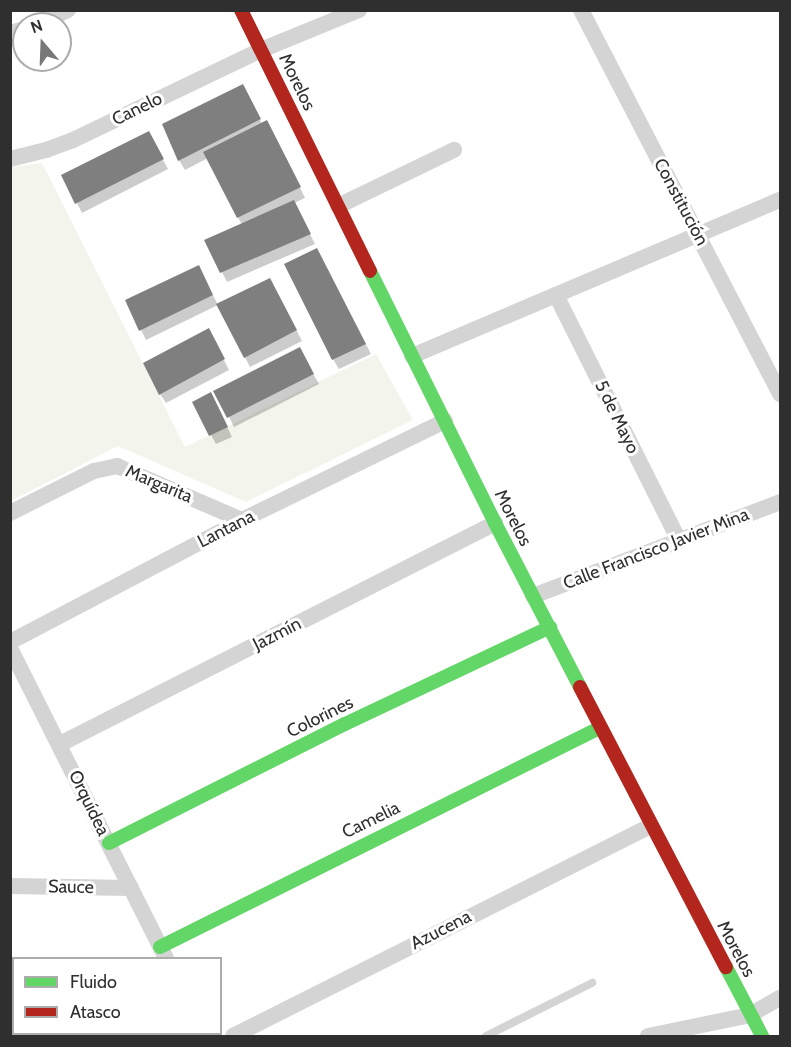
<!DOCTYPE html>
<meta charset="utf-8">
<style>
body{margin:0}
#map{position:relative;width:791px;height:1047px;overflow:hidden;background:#fff;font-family:Cabin,sans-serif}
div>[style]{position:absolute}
.green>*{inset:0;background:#f3f5ec}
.shadow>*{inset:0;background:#0003}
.building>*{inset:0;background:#7f7f7f}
.lane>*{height:8px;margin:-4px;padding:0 4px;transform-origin:4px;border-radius:4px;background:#d4d4d4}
.street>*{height:16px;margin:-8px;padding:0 8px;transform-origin:8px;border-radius:8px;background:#d4d4d4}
.fast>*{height:14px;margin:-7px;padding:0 7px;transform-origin:7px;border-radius:7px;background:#63d668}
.jam>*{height:14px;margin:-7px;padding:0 7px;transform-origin:7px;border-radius:7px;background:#b3261e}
span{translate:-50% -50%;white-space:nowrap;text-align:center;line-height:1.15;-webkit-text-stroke:6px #fff;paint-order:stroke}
.street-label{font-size:18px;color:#2f2f2f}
.frame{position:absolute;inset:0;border:12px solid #2f2f2f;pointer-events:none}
.legend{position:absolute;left:12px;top:957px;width:210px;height:78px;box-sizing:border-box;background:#fff;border:2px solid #acacac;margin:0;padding:8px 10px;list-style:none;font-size:18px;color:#2f2f2f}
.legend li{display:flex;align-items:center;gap:12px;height:30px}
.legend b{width:30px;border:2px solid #acacac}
.north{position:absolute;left:12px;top:12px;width:60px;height:60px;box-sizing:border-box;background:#fff;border:2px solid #acacac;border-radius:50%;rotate:341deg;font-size:16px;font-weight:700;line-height:24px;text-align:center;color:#2f2f2f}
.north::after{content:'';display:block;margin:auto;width:21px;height:27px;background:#787878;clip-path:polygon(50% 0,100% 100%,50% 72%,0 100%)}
</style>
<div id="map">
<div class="green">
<i style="clip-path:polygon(42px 163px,185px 447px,376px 354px,413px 420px,246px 502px,118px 446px,11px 501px,11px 167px)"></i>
</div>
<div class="shadow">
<i style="clip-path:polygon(248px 96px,262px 124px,272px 131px,305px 198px,294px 203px,315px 244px,227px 282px,206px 241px,242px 225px,208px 158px,185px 170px,179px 160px)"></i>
<i style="clip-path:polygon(152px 140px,168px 169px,82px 213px,77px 203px)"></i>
<i style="clip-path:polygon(322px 260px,371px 354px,339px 369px,333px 359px)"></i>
<i style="clip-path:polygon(204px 277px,218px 305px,275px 289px,302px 341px,250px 367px,218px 305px,146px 340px,127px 301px)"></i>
<i style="clip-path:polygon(214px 340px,229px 370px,166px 403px,160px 394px)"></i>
<i style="clip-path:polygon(299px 349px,319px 384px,234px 427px,229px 417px)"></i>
<i style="clip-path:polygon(216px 404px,232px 437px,216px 444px,211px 435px)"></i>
</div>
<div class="building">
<i style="clip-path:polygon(243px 84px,261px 119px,178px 161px,162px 124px)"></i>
<i style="clip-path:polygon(267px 120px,301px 187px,237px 218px,203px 152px)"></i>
<i style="clip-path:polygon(149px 131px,164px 159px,75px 204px,61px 175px)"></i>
<i style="clip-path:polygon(294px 200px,311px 234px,220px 273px,204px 240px)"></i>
<i style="clip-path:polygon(317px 248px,366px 344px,332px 360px,284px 264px)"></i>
<i style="clip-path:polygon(199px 265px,213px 295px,139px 331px,125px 300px)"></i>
<i style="clip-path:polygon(270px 278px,297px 330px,244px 358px,216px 304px)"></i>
<i style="clip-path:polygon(209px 328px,225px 359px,159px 395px,143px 363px)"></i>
<i style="clip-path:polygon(300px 347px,314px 374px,227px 418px,213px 391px)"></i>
<i style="clip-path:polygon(211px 392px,228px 427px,209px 436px,192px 402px)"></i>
</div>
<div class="lane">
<i style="left:486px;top:1036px;width:119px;rotate:-26.6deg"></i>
</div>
<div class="street">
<i style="left:581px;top:10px;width:433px;rotate:62.6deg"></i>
<i style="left:38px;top:24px;width:33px;rotate:-25deg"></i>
<i style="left:10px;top:33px;width:15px;rotate:-16deg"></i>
<i style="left:10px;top:159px;width:37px;rotate:-14deg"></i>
<i style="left:46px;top:150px;width:29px;rotate:-20deg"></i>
<i style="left:73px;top:140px;width:208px;rotate:-25.6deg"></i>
<i style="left:261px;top:50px;width:106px;rotate:-22.2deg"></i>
<i style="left:338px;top:206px;width:129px;rotate:-25.8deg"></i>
<i style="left:556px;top:295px;width:273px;rotate:63.4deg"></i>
<i style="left:412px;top:356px;width:400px;rotate:-23deg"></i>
<i style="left:10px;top:513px;width:94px;rotate:-26.6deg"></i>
<i style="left:94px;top:471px;width:24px;rotate:-12deg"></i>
<i style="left:117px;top:466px;width:136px;rotate:23.4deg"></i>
<i style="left:533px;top:596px;width:264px;rotate:-20.8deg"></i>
<i style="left:10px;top:642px;width:262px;rotate:-27.7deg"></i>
<i style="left:242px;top:520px;width:226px;rotate:-26deg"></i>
<i style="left:10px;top:648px;width:347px;rotate:63.3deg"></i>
<i style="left:60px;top:744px;width:488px;rotate:-26.9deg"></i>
<i style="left:10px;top:886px;width:121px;rotate:0.9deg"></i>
<i style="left:204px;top:1034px;width:3px;rotate:45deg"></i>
<i style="left:233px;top:1036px;width:468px;rotate:-26.7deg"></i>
<i style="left:648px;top:1036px;width:104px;rotate:-11.6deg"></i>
<i style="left:750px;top:1015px;width:34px;rotate:-30deg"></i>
</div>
<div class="fast">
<i style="left:370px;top:271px;width:281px;rotate:63.6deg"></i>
<i style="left:495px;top:523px;width:185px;rotate:62.6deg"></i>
<i style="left:109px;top:843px;width:264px;rotate:-26.8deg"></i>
<i style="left:345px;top:724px;width:227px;rotate:-25.3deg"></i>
<i style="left:160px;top:947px;width:491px;rotate:-26.5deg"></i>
<i style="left:726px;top:967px;width:78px;rotate:62.4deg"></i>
</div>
<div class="jam">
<i style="left:241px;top:10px;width:291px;rotate:63.7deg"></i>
<i style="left:580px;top:687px;width:316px;rotate:62.5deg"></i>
</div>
<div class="street-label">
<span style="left:297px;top:82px;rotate:64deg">Morelos</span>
<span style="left:137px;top:109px;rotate:-26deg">Canelo</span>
<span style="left:681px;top:202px;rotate:62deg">Constitución</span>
<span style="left:617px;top:417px;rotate:64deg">5 de Mayo</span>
<span style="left:159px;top:484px;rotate:23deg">Margarita</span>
<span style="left:513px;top:518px;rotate:63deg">Morelos</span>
<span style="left:226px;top:529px;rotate:-27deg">Lantana</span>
<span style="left:656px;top:549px;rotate:-21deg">Calle Francisco Javier Mina</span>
<span style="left:277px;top:634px;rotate:-27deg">Jazmín</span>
<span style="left:320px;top:717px;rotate:-26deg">Colorines</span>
<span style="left:89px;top:803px;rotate:64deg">Orquídea</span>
<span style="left:371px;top:820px;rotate:-26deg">Camelia</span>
<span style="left:71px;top:887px;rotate:1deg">Sauce</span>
<span style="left:441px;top:930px;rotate:-27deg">Azucena</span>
<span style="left:736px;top:949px;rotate:62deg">Morelos</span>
</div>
<div class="frame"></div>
<ul class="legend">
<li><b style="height:8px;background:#63d668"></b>Fluido</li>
<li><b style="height:8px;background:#b3261e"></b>Atasco</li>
</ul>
<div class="north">N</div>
</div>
